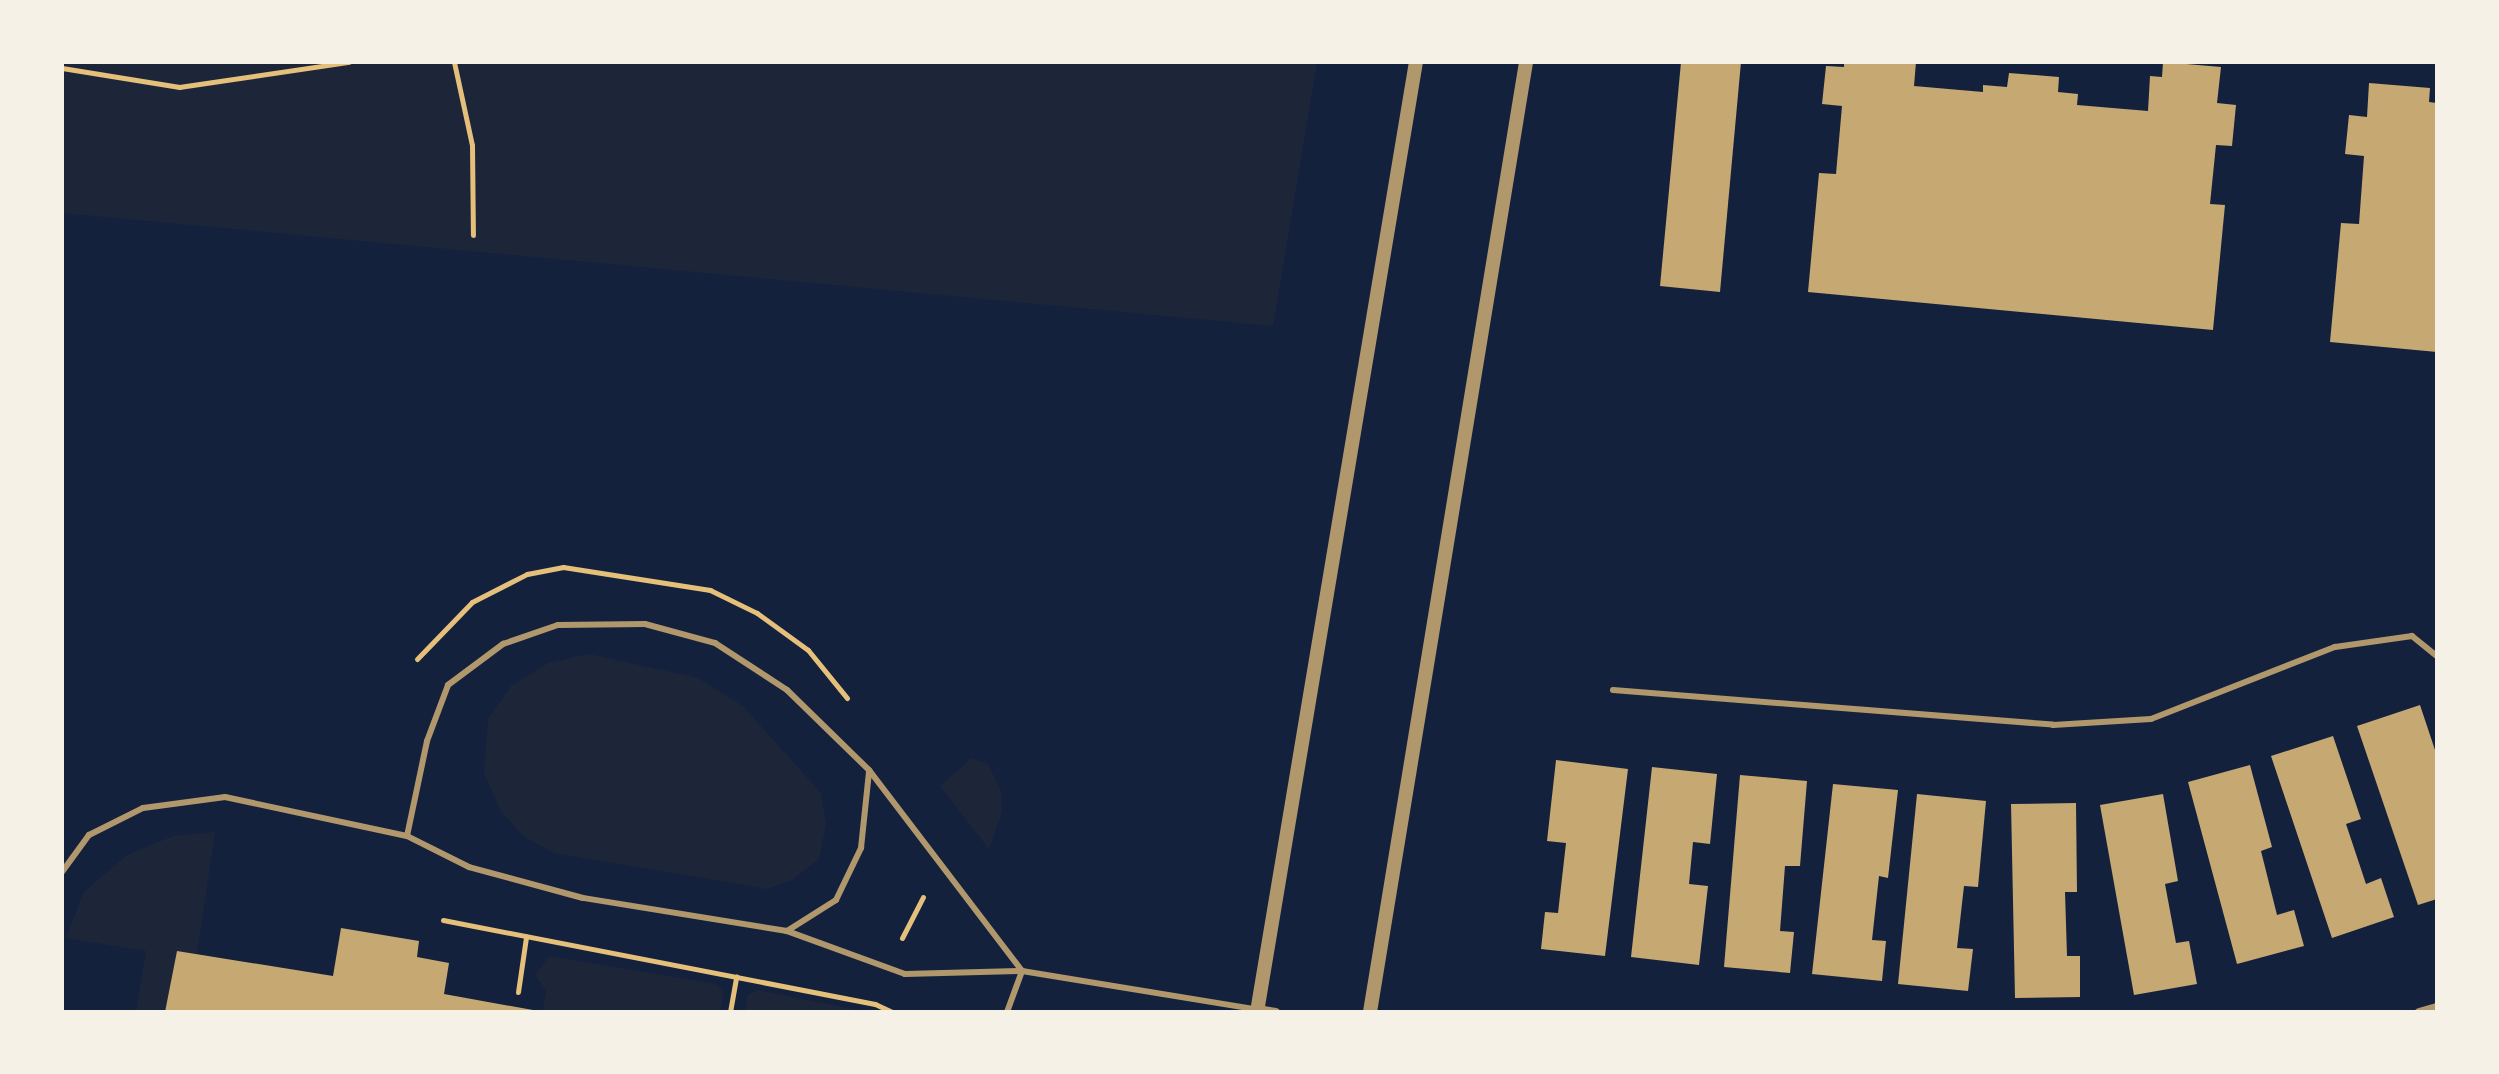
<!DOCTYPE html>
<style>
body{margin:0}
#map{position:relative;width:2499px;height:1074px;overflow:hidden;background:#14213d;font-family:Montserrat,sans-serif}
div>[style]{position:absolute}
.green>*{inset:0;background:#1d2539}
.building>*{inset:0;background:#c6a872}
.path>*{height:5px;margin:-2.5px;padding:0 2.5px;transform-origin:2.5px;border-radius:2.5px;background:#e5c07b}
.service>*{height:6px;margin:-3px;padding:0 3px;transform-origin:3px;border-radius:3px;background:#b1986c}
.minor>*{height:8px;margin:-4px;padding:0 4px;transform-origin:4px;border-radius:4px;background:#b1986c}
.tertiary>*{height:14px;margin:-7px;padding:0 7px;transform-origin:7px;border-radius:7px;background:#b1986c}
span{translate:-50% -50%;white-space:nowrap;text-align:center;line-height:1.15;-webkit-text-stroke:6px #f6f1e7;paint-order:stroke}
.frame{position:absolute;inset:0;border:64px solid #f6f1e7;pointer-events:none}
</style>
<div id="map">
<div class="green">
<i style="clip-path:polygon(62px 62px,1317px 62px,1273px 326px,62px 213px)"></i>
<i style="clip-path:polygon(589px 654px,698px 678px,743px 706px,821px 793px,826px 824px,819px 859px,792px 880px,767px 889px,554px 853px,524px 837px,501px 811px,484px 773px,488px 719px,511px 686px,548px 663px)"></i>
<i style="clip-path:polygon(972px 758px,988px 764px,1001px 791px,1002px 812px,989px 849px,940px 786px)"></i>
<i style="clip-path:polygon(215px 832px,197px 954px,177px 952px,165px 1012px,136px 1012px,146px 951px,66px 938px,84px 892px,127px 855px,173px 836px)"></i>
<i style="clip-path:polygon(549px 956px,716px 984px,724px 991px,720px 1012px,543px 1010px,546px 990px,535px 975px)"></i>
<i style="clip-path:polygon(757px 990px,867px 1012px,745px 1012px,748px 995px)"></i>
</div>
<div class="building">
<i style="clip-path:polygon(1681px 62px,1741px 62px,1720px 292px,1660px 286px)"></i>
<i style="clip-path:polygon(1844px 62px,1916px 62px,1914px 86px,1983px 92px,1983px 85px,2007px 87px,2009px 73px,2059px 77px,2058px 92px,2078px 94px,2077px 105px,2148px 111px,2150px 76px,2162px 77px,2163px 62px,2221px 67px,2217px 103px,2236px 105px,2232px 146px,2216px 145px,2210px 204px,2225px 205px,2213px 330px,1808px 292px,1819px 173px,1836px 174px,1842px 106px,1822px 104px,1826px 66px,1844px 67px)"></i>
<i style="clip-path:polygon(2369px 83px,2430px 88px,2429px 102px,2437px 103px,2437px 352px,2330px 342px,2341px 223px,2359px 224px,2364px 156px,2345px 154px,2349px 115px,2367px 117px)"></i>
<i style="clip-path:polygon(2420px 705px,2437px 756px,2437px 899px,2418px 905px,2357px 726px)"></i>
<i style="clip-path:polygon(2333px 736px,2361px 819px,2346px 824px,2366px 884px,2381px 878px,2394px 917px,2332px 938px,2271px 756px)"></i>
<i style="clip-path:polygon(1556px 760px,1628px 769px,1605px 956px,1541px 949px,1545px 912px,1558px 913px,1566px 843px,1547px 841px)"></i>
<i style="clip-path:polygon(2250px 765px,2272px 847px,2261px 851px,2277px 915px,2294px 910px,2304px 946px,2237px 964px,2188px 782px)"></i>
<i style="clip-path:polygon(1652px 767px,1717px 774px,1710px 844px,1693px 842px,1689px 884px,1708px 886px,1699px 965px,1631px 957px)"></i>
<i style="clip-path:polygon(1740px 775px,1807px 781px,1800px 866px,1785px 866px,1780px 931px,1794px 932px,1790px 973px,1724px 967px)"></i>
<i style="clip-path:polygon(1833px 784px,1898px 790px,1888px 878px,1879px 876px,1872px 940px,1886px 941px,1882px 981px,1812px 974px)"></i>
<i style="clip-path:polygon(1917px 794px,1986px 801px,1978px 887px,1964px 886px,1957px 948px,1973px 949px,1968px 991px,1898px 984px)"></i>
<i style="clip-path:polygon(2163px 794px,2178px 881px,2165px 884px,2176px 943px,2189px 941px,2197px 984px,2134px 995px,2100px 805px)"></i>
<i style="clip-path:polygon(2076px 803px,2077px 892px,2065px 892px,2067px 956px,2080px 956px,2080px 997px,2015px 998px,2011px 804px)"></i>
<i style="clip-path:polygon(341px 928px,419px 941px,417px 957px,449px 963px,444px 994px,544px 1012px,165px 1012px,177px 951px,333px 976px)"></i>
</div>
<div class="path">
<i style="left:454px;top:62px;width:85px;rotate:77.8deg"></i>
<i style="left:472px;top:145px;width:90px;rotate:89.4deg"></i>
<i style="left:62px;top:68px;width:119px;rotate:9.2deg"></i>
<i style="left:179px;top:87px;width:172px;rotate:-8.4deg"></i>
<i style="left:417px;top:659px;width:79px;rotate:-46deg"></i>
<i style="left:472px;top:602px;width:62px;rotate:-27deg"></i>
<i style="left:527px;top:574px;width:37px;rotate:-11deg"></i>
<i style="left:563px;top:567px;width:149px;rotate:8.9deg"></i>
<i style="left:710px;top:590px;width:52px;rotate:26.1deg"></i>
<i style="left:757px;top:613px;width:63px;rotate:36deg"></i>
<i style="left:808px;top:650px;width:62px;rotate:50.9deg"></i>
<i style="left:443px;top:920px;width:440px;rotate:11deg"></i>
<i style="left:875px;top:1004px;width:19px;rotate:25deg"></i>
<i style="left:902px;top:938px;width:46px;rotate:-62.9deg"></i>
<i style="left:518px;top:992px;width:56px;rotate:-81.7deg"></i>
<i style="left:730px;top:1012px;width:36px;rotate:-80deg"></i>
</div>
<div class="service">
<i style="left:645px;top:624px;width:73px;rotate:15.2deg"></i>
<i style="left:715px;top:643px;width:86px;rotate:33.1deg"></i>
<i style="left:787px;top:690px;width:115px;rotate:44.3deg"></i>
<i style="left:869px;top:770px;width:253px;rotate:52.7deg"></i>
<i style="left:1022px;top:971px;width:117px;rotate:178.5deg"></i>
<i style="left:905px;top:974px;width:126px;rotate:-160deg"></i>
<i style="left:787px;top:931px;width:207px;rotate:-170.8deg"></i>
<i style="left:583px;top:898px;width:118px;rotate:-164.8deg"></i>
<i style="left:469px;top:867px;width:69px;rotate:-153.4deg"></i>
<i style="left:407px;top:836px;width:97px;rotate:-78.1deg"></i>
<i style="left:427px;top:741px;width:60px;rotate:-69.4deg"></i>
<i style="left:448px;top:685px;width:69px;rotate:-36.7deg"></i>
<i style="left:503px;top:644px;width:58px;rotate:-19.1deg"></i>
<i style="left:558px;top:625px;width:87px;rotate:-0.7deg"></i>
<i style="left:1613px;top:690px;width:441px;rotate:4.5deg"></i>
<i style="left:2053px;top:725px;width:98px;rotate:-3.5deg"></i>
<i style="left:2151px;top:719px;width:198px;rotate:-21.4deg"></i>
<i style="left:2335px;top:647px;width:78px;rotate:-8.1deg"></i>
<i style="left:2412px;top:636px;width:32px;rotate:39deg"></i>
<i style="left:62px;top:872px;width:46px;rotate:-53.9deg"></i>
<i style="left:89px;top:835px;width:60px;rotate:-26.6deg"></i>
<i style="left:143px;top:808px;width:83px;rotate:-7.6deg"></i>
<i style="left:225px;top:797px;width:186px;rotate:12.1deg"></i>
<i style="left:787px;top:931px;width:58px;rotate:-32.3deg"></i>
<i style="left:836px;top:900px;width:58px;rotate:-64.3deg"></i>
<i style="left:861px;top:848px;width:76px;rotate:-84deg"></i>
<i style="left:1007px;top:1012px;width:44px;rotate:-69.9deg"></i>
<i style="left:1022px;top:971px;width:236px;rotate:9.3deg"></i>
</div>
<div class="minor">
<i style="left:1257px;top:1009px;width:19px;rotate:9deg"></i>
<i style="left:2419px;top:1012px;width:19px;rotate:-16deg"></i>
</div>
<div class="tertiary">
<i style="left:1257px;top:1012px;width:963px;rotate:-80.5deg"></i>
<i style="left:1370px;top:1012px;width:963px;rotate:-80.67deg"></i>
</div>
<div class="frame"></div>
</div>
